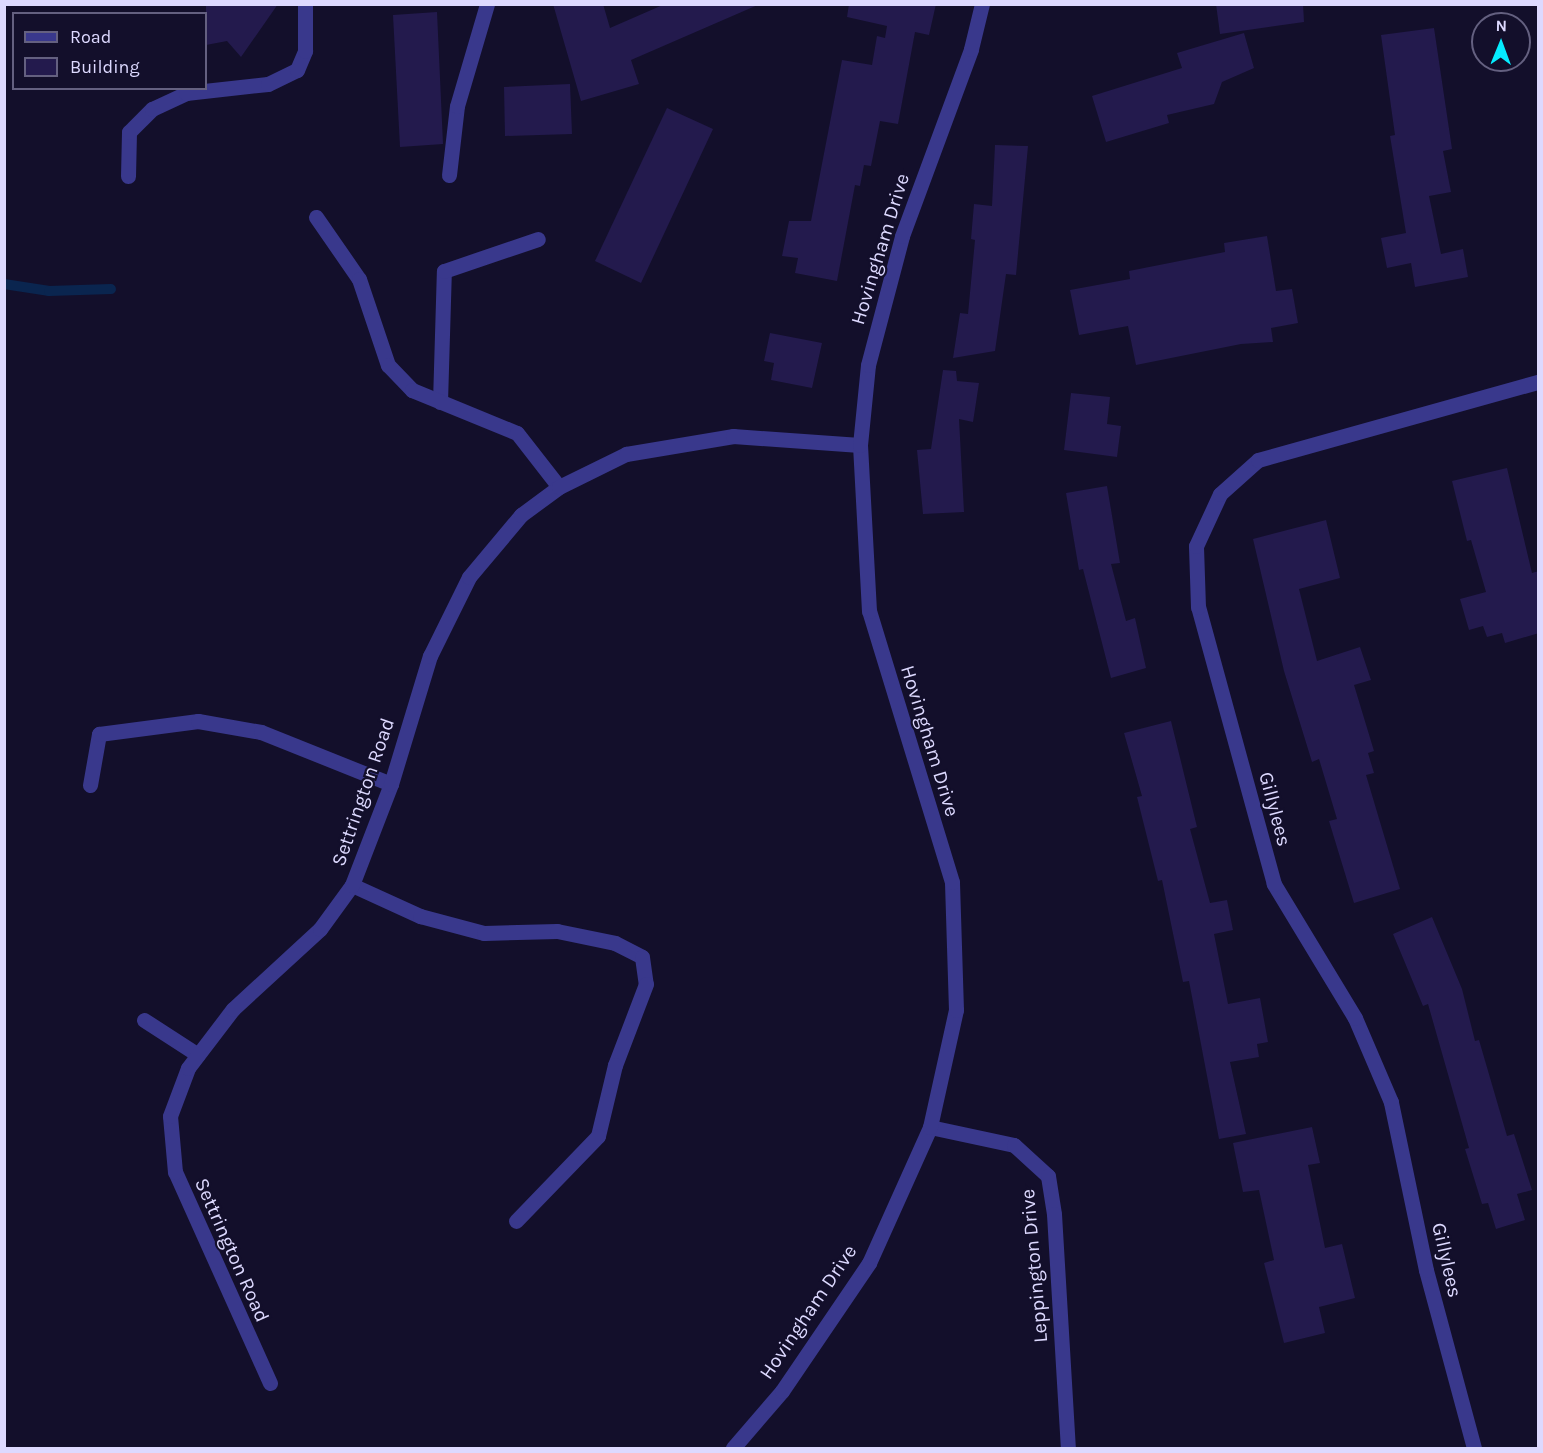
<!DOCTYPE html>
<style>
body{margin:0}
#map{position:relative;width:1543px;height:1453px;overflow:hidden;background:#130f2b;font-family:Karla,sans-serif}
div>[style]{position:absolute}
.stream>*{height:10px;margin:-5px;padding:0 5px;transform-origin:5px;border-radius:5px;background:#0a254f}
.building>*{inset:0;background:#231a4d}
.service>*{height:15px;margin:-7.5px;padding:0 7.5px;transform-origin:7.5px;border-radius:7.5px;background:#39388c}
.minor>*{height:15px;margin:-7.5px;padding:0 7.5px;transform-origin:7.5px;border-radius:7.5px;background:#39388c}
span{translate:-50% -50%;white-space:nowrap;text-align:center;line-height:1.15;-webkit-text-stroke:4.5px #130f2b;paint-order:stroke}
.street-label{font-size:20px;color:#ddd9ff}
.frame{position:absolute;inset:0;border:6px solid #ddd9ff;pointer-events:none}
.legend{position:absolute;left:12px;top:12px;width:195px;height:78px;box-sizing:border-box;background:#130f2b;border:2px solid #646080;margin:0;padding:8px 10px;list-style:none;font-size:18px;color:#ddd9ff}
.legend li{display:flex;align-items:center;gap:12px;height:30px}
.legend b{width:30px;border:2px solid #646080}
.north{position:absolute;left:1471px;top:12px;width:60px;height:60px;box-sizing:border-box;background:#130f2b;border:2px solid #646080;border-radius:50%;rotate:1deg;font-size:16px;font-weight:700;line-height:24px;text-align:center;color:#ddd9ff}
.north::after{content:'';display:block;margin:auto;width:21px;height:27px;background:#05ecff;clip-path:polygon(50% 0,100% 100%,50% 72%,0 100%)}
</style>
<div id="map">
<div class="stream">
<i style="left:4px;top:284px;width:46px;rotate:8.8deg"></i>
<i style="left:49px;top:291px;width:62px;rotate:-1.8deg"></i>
</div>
<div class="building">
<i style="clip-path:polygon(206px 4px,278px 4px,241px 57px,227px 41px,206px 45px)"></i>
<i style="clip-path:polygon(553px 4px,603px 4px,610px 28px,665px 4px,760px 4px,631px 60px,639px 84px,581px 101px)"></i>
<i style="clip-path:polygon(849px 4px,936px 4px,929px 35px,915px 32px,898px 124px,880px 121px,871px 166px,864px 165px,860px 186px,855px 185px,837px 281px,795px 273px,798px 258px,782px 256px,789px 221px,811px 221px,842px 60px,872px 65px,877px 36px,885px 38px,887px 26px,847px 17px)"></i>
<i style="clip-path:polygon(1216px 4px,1303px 4px,1304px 22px,1220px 34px)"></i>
<i style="clip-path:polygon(437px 12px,443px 144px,400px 147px,393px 15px)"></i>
<i style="clip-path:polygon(1434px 28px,1452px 149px,1443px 151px,1451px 192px,1429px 196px,1441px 254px,1463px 249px,1468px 277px,1415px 287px,1411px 263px,1387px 268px,1381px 238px,1406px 233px,1390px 136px,1395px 135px,1381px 35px)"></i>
<i style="clip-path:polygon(1244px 33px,1254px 68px,1222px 82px,1214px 104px,1167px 115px,1169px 123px,1106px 142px,1092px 96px,1182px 68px,1177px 53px)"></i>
<i style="clip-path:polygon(570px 84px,572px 134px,505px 136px,504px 87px)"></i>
<i style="clip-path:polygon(667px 108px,713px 129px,641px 283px,595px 261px)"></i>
<i style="clip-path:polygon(995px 145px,1028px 146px,1016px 275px,1006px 274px,995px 351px,953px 358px,960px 313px,968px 314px,975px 240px,971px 239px,974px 204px,992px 206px)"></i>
<i style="clip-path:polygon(1267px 236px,1276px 291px,1292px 289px,1298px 323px,1271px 328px,1273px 342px,1241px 344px,1136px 365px,1128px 326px,1079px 335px,1070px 290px,1130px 279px,1129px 271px,1225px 252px,1224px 243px)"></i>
<i style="clip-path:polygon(770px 333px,822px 343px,812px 388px,771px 380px,774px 363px,764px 361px)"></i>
<i style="clip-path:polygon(943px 370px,956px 371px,957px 381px,979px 383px,973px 422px,959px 419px,964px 512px,923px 514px,917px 450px,931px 449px)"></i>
<i style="clip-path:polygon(1071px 393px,1110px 397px,1107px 424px,1121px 426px,1117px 457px,1064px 450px)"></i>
<i style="clip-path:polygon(1507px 468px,1532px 573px,1539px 571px,1539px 633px,1505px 643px,1502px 633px,1487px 637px,1483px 626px,1469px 630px,1460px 599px,1486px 592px,1471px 540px,1467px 541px,1452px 481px)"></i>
<i style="clip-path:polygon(1107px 486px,1120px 563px,1111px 564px,1126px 621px,1135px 618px,1146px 668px,1111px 678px,1083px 569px,1079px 570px,1066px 493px)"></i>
<i style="clip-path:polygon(1326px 520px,1340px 578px,1299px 589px,1317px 661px,1360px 647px,1371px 680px,1354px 685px,1374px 751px,1368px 753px,1374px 773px,1366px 775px,1400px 889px,1354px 903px,1329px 821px,1337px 819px,1319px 759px,1312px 762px,1284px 671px,1253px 539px)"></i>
<i style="clip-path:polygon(1171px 721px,1197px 827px,1190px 829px,1210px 903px,1227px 900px,1233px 930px,1214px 934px,1228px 1004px,1260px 998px,1268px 1042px,1257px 1044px,1259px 1057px,1230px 1062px,1246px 1134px,1219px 1139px,1189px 981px,1183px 982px,1162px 880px,1158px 881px,1137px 797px,1142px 796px,1124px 733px)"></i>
<i style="clip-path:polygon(1432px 917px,1462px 989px,1475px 1041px,1479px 1040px,1507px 1136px,1514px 1134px,1532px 1190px,1517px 1194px,1525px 1220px,1496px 1229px,1488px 1203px,1482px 1204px,1465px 1149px,1469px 1148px,1428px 1004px,1423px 1006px,1393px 934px)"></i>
<i style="clip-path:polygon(1312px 1127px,1320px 1163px,1308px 1165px,1325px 1248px,1342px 1244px,1355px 1298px,1319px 1307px,1325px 1333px,1284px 1343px,1264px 1263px,1274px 1260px,1259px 1190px,1243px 1192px,1233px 1143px)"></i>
</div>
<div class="service">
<i style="left:440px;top:402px;width:131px;rotate:-88.3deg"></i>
<i style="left:444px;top:271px;width:99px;rotate:-18.8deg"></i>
<i style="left:90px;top:785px;width:52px;rotate:-80deg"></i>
<i style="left:144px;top:1020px;width:64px;rotate:32.9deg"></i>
</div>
<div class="minor">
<i style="left:449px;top:175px;width:69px;rotate:-83.4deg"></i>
<i style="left:457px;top:106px;width:106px;rotate:-73.6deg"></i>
<i style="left:128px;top:176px;width:44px;rotate:-88.7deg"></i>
<i style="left:129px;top:132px;width:33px;rotate:-45deg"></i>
<i style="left:152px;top:109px;width:38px;rotate:-25deg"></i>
<i style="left:186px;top:93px;width:82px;rotate:-6.3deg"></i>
<i style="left:268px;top:84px;width:32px;rotate:-26deg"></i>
<i style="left:297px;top:70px;width:21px;rotate:-67deg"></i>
<i style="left:305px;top:51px;width:47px;rotate:-90deg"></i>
<i style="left:316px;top:217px;width:75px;rotate:55.3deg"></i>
<i style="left:359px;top:279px;width:91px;rotate:71.4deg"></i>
<i style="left:388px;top:365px;width:35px;rotate:46deg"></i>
<i style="left:412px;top:390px;width:113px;rotate:22.3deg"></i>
<i style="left:517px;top:433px;width:68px;rotate:52.1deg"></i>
<i style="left:99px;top:734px;width:100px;rotate:-7.5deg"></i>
<i style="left:198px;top:721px;width:64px;rotate:9.9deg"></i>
<i style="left:261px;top:732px;width:140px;rotate:21.8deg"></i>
<i style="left:352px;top:885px;width:75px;rotate:24.5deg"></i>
<i style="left:420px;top:916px;width:66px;rotate:14.9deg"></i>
<i style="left:484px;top:933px;width:73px;rotate:-1.6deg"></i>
<i style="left:557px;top:931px;width:59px;rotate:11.7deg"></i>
<i style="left:615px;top:943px;width:30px;rotate:27deg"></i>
<i style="left:642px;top:957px;width:27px;rotate:82deg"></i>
<i style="left:646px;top:984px;width:87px;rotate:110.9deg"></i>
<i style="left:615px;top:1065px;width:73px;rotate:103.5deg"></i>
<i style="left:598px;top:1136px;width:118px;rotate:134deg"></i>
<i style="left:930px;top:1127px;width:86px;rotate:12.1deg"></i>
<i style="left:1014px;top:1145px;width:46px;rotate:42.4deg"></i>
<i style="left:1048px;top:1176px;width:38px;rotate:81deg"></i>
<i style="left:1054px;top:1214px;width:234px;rotate:86.6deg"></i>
<i style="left:270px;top:1383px;width:231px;rotate:-114.2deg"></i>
<i style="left:175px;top:1172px;width:56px;rotate:-95.1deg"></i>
<i style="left:170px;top:1116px;width:51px;rotate:-69.4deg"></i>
<i style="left:188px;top:1068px;width:74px;rotate:-52.7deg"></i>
<i style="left:233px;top:1009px;width:118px;rotate:-42.6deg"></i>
<i style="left:320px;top:929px;width:54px;rotate:-54deg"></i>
<i style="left:352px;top:885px;width:108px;rotate:-68.9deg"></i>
<i style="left:391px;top:784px;width:134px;rotate:-73.1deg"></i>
<i style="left:430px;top:656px;width:88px;rotate:-63.7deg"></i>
<i style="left:469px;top:577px;width:81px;rotate:-50deg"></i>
<i style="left:521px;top:515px;width:47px;rotate:-36.4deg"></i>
<i style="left:559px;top:487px;width:75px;rotate:-26.2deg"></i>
<i style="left:626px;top:454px;width:109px;rotate:-9.5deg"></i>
<i style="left:733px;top:436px;width:127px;rotate:4.1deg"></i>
<i style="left:733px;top:1448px;width:75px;rotate:-49.3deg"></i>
<i style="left:782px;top:1391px;width:155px;rotate:-55.8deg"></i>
<i style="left:869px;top:1263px;width:149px;rotate:-65.8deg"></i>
<i style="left:930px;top:1127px;width:120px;rotate:-77.5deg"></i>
<i style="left:956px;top:1010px;width:128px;rotate:-91.8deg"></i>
<i style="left:952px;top:882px;width:283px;rotate:-107deg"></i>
<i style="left:869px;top:611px;width:166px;rotate:-93.1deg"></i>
<i style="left:860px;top:445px;width:80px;rotate:-84.3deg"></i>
<i style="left:868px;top:365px;width:133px;rotate:-75.2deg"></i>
<i style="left:902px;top:236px;width:199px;rotate:-69.7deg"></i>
<i style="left:971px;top:49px;width:46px;rotate:-76.3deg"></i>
<i style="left:1474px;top:1448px;width:184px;rotate:-105.1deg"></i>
<i style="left:1426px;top:1270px;width:172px;rotate:-101.8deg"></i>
<i style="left:1391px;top:1102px;width:91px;rotate:-113.2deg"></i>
<i style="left:1355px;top:1018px;width:157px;rotate:-121.2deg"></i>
<i style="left:1274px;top:884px;width:287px;rotate:-105.3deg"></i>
<i style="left:1198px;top:607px;width:61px;rotate:-91.9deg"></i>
<i style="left:1196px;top:546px;width:57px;rotate:-65.2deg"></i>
<i style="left:1220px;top:494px;width:51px;rotate:-41.8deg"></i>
<i style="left:1258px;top:460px;width:291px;rotate:-15.6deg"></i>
</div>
<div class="street-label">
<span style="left:880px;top:249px;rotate:-73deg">Hovingham Drive</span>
<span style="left:930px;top:741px;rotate:73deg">Hovingham Drive</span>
<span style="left:363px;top:792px;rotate:-71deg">Settrington Road</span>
<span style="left:1275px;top:809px;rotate:75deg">Gillylees</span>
<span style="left:232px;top:1250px;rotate:66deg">Settrington Road</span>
<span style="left:1447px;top:1260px;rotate:77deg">Gillylees</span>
<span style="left:1034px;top:1266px;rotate:-95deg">Leppington Drive</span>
<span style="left:808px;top:1312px;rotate:-56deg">Hovingham Drive</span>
</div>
<div class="frame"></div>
<ul class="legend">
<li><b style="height:8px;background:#39388c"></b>Road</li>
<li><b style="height:16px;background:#231a4d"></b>Building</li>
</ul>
<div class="north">N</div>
</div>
